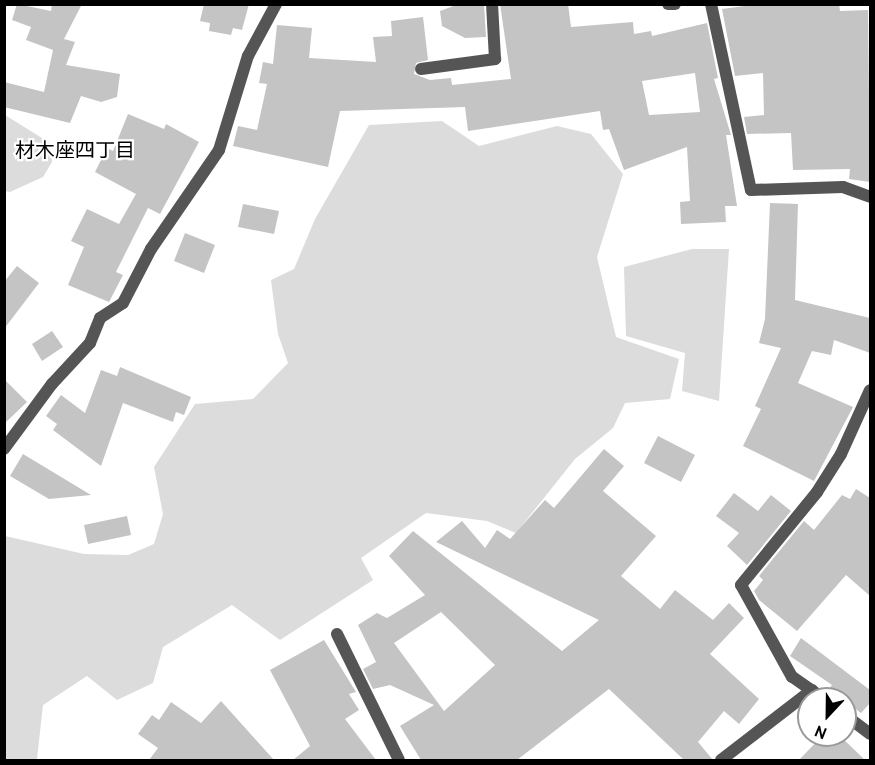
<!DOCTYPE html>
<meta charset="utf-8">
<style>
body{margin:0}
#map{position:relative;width:875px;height:765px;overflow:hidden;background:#fff;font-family:Cabin,"Noto Sans JP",sans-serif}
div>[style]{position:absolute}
.green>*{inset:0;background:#dcdcdc}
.building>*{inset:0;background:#c4c4c4}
.minor>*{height:12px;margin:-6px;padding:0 6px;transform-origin:6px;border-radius:6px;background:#555}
span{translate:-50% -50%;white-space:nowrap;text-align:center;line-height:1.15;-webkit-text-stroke:4.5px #fff;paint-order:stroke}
.neighbourhood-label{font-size:20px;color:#000}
.frame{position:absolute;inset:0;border:6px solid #000;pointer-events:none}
.north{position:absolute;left:797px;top:687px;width:60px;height:60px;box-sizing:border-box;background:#fff;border:2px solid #999;border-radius:50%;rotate:202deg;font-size:16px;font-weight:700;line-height:24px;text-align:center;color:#000}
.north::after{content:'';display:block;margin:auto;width:21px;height:27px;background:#000;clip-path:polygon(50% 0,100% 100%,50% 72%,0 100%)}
</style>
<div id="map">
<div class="green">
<i style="clip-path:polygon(5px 115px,50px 143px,52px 162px,43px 177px,10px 192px,5px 191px)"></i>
<i style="clip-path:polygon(442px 121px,479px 146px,557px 126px,591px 134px,623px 174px,597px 257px,616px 337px,679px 359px,670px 399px,625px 403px,613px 428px,575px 459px,516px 533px,487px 521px,426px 513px,361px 558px,373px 580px,280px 640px,232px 605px,163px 647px,153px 683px,117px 700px,87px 676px,43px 705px,37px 759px,5px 760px,5px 536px,84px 554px,128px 555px,154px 544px,163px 514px,154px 467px,195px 404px,253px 399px,288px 363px,278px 334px,271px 280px,294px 269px,315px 219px,369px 125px)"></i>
<i style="clip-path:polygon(692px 249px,729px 249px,719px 401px,682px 391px,685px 353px,626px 336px,624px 267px)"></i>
</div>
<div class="building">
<i style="clip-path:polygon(17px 4px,51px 11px,52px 4px,82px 4px,64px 39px,75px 42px,66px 65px,120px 74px,117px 97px,101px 102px,81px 96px,70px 123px,4px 107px,4px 82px,44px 92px,53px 50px,26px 40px,31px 27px,12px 20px)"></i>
<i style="clip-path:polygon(204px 4px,249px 4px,242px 30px,233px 28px,231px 35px,209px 31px,210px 23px,200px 21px)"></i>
<i style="clip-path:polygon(459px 4px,484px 4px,486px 37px,465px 38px,442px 26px,440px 11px)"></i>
<i style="clip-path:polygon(evenodd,500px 4px,568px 4px,571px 27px,633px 22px,634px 34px,651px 31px,652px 36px,707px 23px,718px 78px,714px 79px,731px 135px,726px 135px,737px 206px,725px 206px,726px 222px,681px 224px,680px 202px,690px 201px,687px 147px,624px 170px,609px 129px,603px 130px,600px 111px,468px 131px,465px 107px,340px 111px,328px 167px,233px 146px,238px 126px,257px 130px,267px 84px,259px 83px,263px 62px,273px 64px,277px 25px,312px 28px,309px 58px,376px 62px,373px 37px,392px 36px,391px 21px,423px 17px,428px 60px,416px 63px,414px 74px,430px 80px,451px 78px,452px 85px,511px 79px,500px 4px,695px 73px,700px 112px,649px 115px,642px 81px,695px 73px)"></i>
<i style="clip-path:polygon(760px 4px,839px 4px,840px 11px,868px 10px,870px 182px,849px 179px,850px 169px,793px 170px,791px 133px,747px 134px,744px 117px,764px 115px,763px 73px,735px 76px,722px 9px)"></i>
<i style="clip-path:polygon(128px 114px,164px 129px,166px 124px,199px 142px,160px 214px,148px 208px,116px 272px,123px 275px,109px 302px,68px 285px,84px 247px,71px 241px,87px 209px,119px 224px,136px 194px,95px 172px,107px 148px,113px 151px)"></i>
<i style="clip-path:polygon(770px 203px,798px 204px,795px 300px,870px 318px,870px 353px,834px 340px,831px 355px,812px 351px,798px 383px,853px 407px,814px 481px,743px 446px,761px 409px,755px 406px,781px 348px,759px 343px,765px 319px)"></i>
<i style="clip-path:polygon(243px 204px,279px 211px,274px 234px,238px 227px)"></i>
<i style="clip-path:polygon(185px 233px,215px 245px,204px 273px,174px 261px)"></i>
<i style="clip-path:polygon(17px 266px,39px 283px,4px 329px,4px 282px)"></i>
<i style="clip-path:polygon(52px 331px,63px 347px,42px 361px,32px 344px)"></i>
<i style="clip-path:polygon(120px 367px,191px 397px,184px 415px,176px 412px,173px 422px,123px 403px,101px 466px,53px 430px,57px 424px,46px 416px,61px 395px,85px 413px,101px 370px,117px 376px)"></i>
<i style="clip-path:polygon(4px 379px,27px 402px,4px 424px)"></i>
<i style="clip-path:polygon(658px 436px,695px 455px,681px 482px,644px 463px)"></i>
<i style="clip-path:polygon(evenodd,604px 449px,624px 466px,603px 491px,656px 536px,621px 576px,660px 609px,675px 590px,713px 620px,729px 603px,744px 618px,710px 654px,759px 699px,739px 724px,724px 711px,698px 742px,713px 760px,684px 760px,609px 689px,517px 760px,421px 760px,400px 726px,434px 705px,390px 685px,373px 689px,363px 669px,376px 662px,358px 625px,377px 613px,387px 618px,425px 595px,389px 556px,413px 531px,562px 651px,599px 620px,436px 542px,462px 521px,485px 548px,497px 530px,510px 539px,545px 500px,554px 508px,604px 449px,441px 612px,495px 665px,444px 711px,394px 643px,441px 612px)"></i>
<i style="clip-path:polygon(23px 454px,91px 495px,49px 499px,10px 476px)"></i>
<i style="clip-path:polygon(856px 489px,870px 498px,870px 596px,846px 575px,797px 631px,759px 600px,754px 591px,763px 580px,759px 576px,804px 521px,814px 530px,842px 495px,850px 499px)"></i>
<i style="clip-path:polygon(734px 493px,758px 511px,771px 495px,791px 511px,747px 565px,727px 546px,739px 533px,716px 516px)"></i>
<i style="clip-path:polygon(127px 516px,131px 535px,88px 544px,84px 525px)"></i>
<i style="clip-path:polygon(801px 638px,870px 690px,870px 703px,861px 713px,829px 689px,832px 685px,790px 656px)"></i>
<i style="clip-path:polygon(324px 640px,356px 692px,349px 694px,359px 710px,345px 719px,376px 760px,293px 760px,310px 746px,270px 670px)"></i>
<i style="clip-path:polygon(221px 701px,274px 760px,149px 760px,158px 748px,138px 734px,152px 715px,159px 720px,171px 702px,201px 723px)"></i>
<i style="clip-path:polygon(823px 735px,839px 735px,865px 760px,799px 760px)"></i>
</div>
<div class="minor">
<i style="left:668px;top:4px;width:7px"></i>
<i style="left:711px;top:4px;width:190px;rotate:77.9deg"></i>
<i style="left:751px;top:190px;width:92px;rotate:-1.9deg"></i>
<i style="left:843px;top:187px;width:29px;rotate:20deg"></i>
<i style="left:421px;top:69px;width:75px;rotate:-7.7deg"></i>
<i style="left:495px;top:59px;width:55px;rotate:-93.1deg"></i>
<i style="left:4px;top:449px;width:81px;rotate:-53.6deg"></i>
<i style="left:52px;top:384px;width:56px;rotate:-47.2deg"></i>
<i style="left:90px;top:343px;width:27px;rotate:-68deg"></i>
<i style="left:100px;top:318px;width:27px;rotate:-33deg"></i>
<i style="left:123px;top:303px;width:61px;rotate:-62.6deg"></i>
<i style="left:151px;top:249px;width:120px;rotate:-55.5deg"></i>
<i style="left:219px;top:150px;width:98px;rotate:-72.9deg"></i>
<i style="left:248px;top:56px;width:59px;rotate:-61.7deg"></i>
<i style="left:337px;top:634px;width:140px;rotate:63.8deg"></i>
<i style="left:824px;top:699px;width:39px;rotate:-145deg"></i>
<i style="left:792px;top:677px;width:105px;rotate:-119deg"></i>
<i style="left:741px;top:585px;width:120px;rotate:-50.7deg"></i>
<i style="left:817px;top:492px;width:45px;rotate:-57.7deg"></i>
<i style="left:841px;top:454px;width:70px;rotate:-65.6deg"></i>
<i style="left:845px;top:715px;width:31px;rotate:37deg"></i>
<i style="left:721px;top:760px;width:115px;rotate:-37.6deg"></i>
</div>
<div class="neighbourhood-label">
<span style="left:75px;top:150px">材木座四丁目</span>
</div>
<div class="frame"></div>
<div class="north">N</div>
</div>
